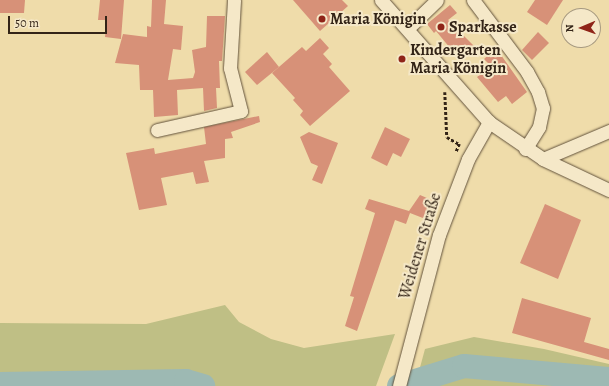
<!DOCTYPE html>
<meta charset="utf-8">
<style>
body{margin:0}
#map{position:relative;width:609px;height:386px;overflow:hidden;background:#efdcaa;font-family:Alegreya,serif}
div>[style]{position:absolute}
.green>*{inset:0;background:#bfbf85}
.river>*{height:24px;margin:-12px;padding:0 12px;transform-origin:12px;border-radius:12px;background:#9db9b3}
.building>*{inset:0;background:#d79178}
.path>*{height:2.5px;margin-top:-1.25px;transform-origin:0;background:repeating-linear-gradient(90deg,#332417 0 3px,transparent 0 5px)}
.roads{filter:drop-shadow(0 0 1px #62523c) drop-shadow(0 0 1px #62523c)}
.minor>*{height:13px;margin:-6.5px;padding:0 6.5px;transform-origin:6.5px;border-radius:6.5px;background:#f5e8c8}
.dots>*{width:11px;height:11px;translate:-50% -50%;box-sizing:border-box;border:2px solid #f5e8c8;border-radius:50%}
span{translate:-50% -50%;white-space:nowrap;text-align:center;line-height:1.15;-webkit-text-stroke:4px #f5e8c8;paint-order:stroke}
.poi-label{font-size:16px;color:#332417;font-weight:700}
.left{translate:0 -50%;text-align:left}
.street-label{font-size:16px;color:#332417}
.north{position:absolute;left:561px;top:8px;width:40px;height:40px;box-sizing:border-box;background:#f5e8c8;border:1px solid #a79a81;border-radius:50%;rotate:268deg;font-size:11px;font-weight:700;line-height:16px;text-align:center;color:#332417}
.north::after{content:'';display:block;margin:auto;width:14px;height:18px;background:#8f2418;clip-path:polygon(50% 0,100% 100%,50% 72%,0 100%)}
.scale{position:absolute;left:8px;top:16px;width:99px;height:18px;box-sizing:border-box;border:2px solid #332417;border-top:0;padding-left:5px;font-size:12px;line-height:14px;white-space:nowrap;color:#332417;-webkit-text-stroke:3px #f5e8c8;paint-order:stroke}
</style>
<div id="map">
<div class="green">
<i style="clip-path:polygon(225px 305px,239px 322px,271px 339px,304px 348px,395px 334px,376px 386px,0 386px,0 323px,146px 324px)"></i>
<i style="clip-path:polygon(474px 337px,544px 349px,609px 364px,609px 386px,415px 386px,425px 349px)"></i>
</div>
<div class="river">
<i style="left:0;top:384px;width:186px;rotate:-0.9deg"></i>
<i style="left:186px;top:381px;width:18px;rotate:16deg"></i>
<i style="left:399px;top:386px;width:68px;rotate:-17.1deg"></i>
<i style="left:464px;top:366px;width:146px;rotate:5.1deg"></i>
</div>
<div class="building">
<i style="clip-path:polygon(0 0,25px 0,24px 13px,0 13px)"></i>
<i style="clip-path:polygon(100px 0,124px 0,121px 39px,105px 37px,107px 20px,98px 20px)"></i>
<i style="clip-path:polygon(152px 0,166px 0,164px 24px,183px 26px,181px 50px,173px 49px,168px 80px,193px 78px,195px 72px,192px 50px,206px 47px,207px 16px,225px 16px,222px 61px,219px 61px,220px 88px,216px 88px,217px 108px,204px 111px,203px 88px,177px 90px,178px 115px,154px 117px,153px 90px,140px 90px,139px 65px,115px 63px,123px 34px,147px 37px,147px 26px,151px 27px)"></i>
<i style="clip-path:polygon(293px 0,342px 0,348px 6px,320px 31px)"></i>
<i style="clip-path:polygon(535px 0,563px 0,547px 25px,527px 12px)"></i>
<i style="clip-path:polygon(450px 5px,457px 13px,448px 20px,475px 47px,460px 60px,436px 31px,434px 33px,427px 24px)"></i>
<i style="clip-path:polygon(538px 32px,549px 43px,532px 60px,522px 50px)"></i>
<i style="clip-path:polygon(320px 38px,329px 48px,323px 54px,332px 64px,329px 67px,350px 91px,310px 126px,300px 115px,303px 111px,293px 100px,295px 98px,272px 73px,302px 47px,306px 51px)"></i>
<i style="clip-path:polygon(496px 48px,527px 92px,512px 104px,506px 96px,498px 102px,477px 77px,491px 66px,484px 59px)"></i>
<i style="clip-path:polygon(267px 52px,279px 67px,257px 85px,245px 72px)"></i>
<i style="clip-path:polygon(259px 116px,260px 122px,231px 132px,233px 138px,225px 139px,225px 158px,204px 161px,209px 182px,196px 184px,193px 172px,161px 178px,167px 205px,139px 210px,126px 153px,154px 148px,155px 154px,206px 144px,204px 127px)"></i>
<i style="clip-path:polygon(385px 127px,410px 139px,401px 157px,393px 153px,387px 166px,371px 158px)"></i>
<i style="clip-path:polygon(309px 132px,338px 143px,322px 184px,312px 180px,318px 166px,311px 163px,300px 137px)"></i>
<i style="clip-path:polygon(420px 195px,434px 201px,428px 220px,410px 213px,406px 224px,395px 220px,357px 331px,345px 326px,354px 297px,350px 296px,375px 213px,365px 209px,369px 199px,409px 211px)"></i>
<i style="clip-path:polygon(545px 204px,581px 220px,558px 279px,520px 263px)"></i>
<i style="clip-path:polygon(522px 298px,591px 318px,584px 342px,609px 349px,609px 360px,512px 333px)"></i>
</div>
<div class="path">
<i style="left:445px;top:92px;width:45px;rotate:87.5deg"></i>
<i style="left:447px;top:137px;width:14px;rotate:30deg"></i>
<i style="left:456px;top:151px;width:8px;rotate:-67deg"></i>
</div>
<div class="roads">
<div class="minor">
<i style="left:381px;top:0;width:163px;rotate:48.5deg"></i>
<i style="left:489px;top:122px;width:65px;rotate:34.4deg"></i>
<i style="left:543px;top:159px;width:73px;rotate:25.2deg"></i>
<i style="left:473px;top:0;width:90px;rotate:53.1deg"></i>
<i style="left:527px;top:72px;width:23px;rotate:61deg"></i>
<i style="left:538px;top:92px;width:17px;rotate:73deg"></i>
<i style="left:543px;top:108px;width:19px;rotate:102deg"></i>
<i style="left:539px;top:127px;width:26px;rotate:122deg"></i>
<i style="left:408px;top:28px;width:40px;rotate:-44deg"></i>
<i style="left:157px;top:130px;width:86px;rotate:-12.7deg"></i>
<i style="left:241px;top:111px;width:44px;rotate:-104.3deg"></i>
<i style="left:230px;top:68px;width:68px;rotate:-86.6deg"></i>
<i style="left:543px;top:159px;width:72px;rotate:-23deg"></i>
<i style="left:399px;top:386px;width:156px;rotate:-75.2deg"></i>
<i style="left:439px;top:235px;width:81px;rotate:-69.1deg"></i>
<i style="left:468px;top:159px;width:43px;rotate:-60.4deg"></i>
</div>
</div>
<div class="dots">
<i style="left:322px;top:19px;background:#8f2418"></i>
<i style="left:441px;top:27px;background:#8f2418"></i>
<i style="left:402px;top:59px;background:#8f2418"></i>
</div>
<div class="poi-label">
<span class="left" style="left:330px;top:19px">Maria Königin</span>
<span class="left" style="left:449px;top:27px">Sparkasse</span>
<span class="left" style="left:410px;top:59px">Kindergarten<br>Maria Königin</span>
</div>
<div class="street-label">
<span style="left:420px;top:246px;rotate:-73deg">Weidener Straße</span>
</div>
<div class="north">N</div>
<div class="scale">50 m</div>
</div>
